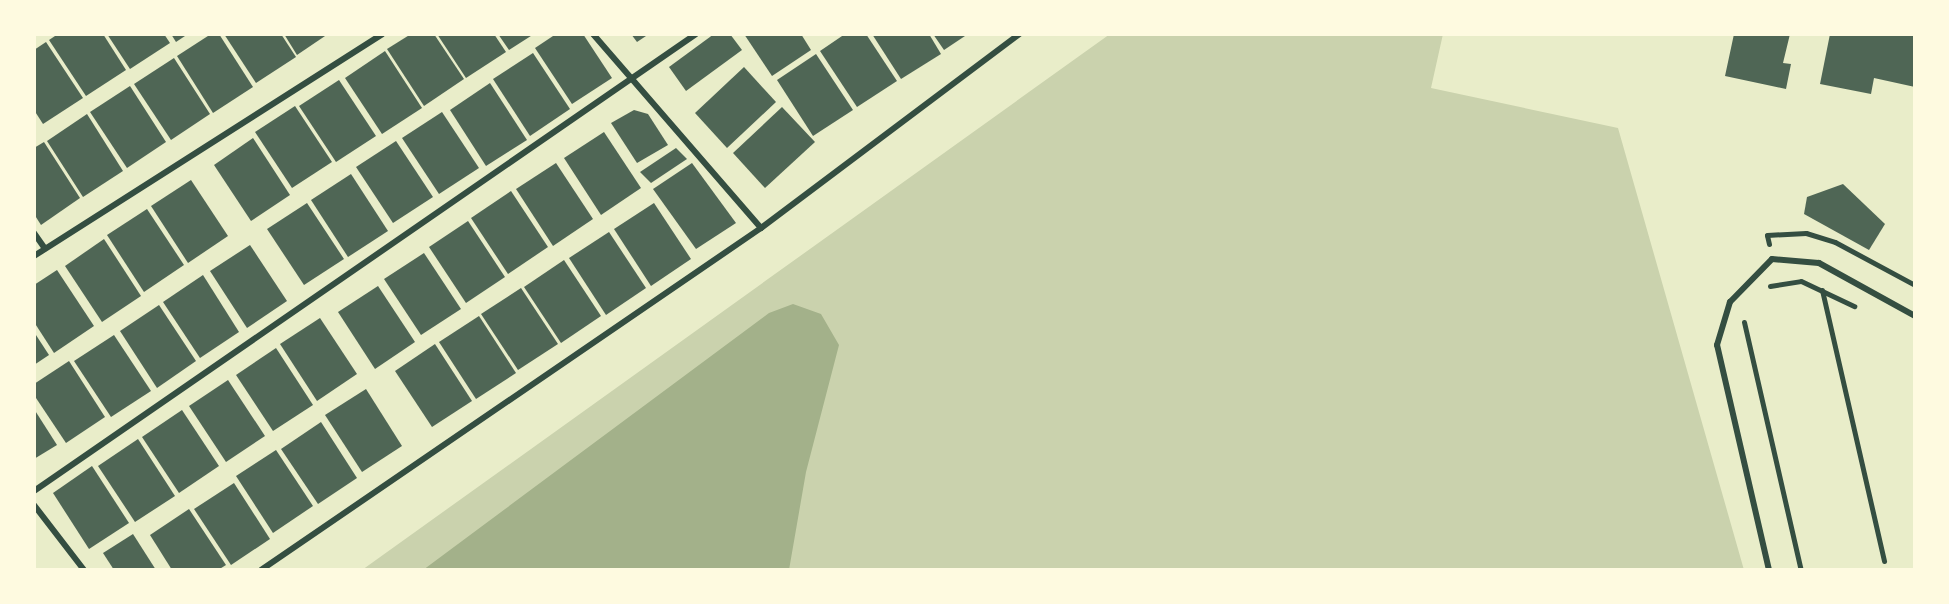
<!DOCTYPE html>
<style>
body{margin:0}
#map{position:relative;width:1949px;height:604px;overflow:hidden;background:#e9edc9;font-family:Mulish,sans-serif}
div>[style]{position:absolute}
.green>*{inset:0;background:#cad2ad}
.water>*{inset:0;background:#a3b18a}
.building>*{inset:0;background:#4f6655}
.path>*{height:5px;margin:-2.5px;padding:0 2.5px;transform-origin:2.5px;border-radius:2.5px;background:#344e41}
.service>*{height:6px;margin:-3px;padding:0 3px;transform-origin:3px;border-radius:3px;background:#344e41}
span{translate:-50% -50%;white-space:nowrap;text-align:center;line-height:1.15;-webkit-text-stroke:6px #fefae0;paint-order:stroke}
.frame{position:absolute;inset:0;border:36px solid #fefae0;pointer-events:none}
</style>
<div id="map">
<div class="green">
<i style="clip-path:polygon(1110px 34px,1443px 34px,1431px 88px,1618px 128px,1744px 570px,362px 570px)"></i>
</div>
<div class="water">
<i style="clip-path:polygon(793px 304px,821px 314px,839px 345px,806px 472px,789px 570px,423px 570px,769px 313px)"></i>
</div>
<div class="building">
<i style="clip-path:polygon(58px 34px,103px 34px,126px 70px,86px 96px,49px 40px)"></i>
<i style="clip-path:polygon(107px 34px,164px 34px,170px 43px,130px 69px)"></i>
<i style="clip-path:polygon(171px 34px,188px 34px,176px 42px)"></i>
<i style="clip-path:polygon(211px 34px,219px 34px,253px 87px,213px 113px,177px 56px)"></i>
<i style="clip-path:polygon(224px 34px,281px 34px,296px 57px,256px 83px)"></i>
<i style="clip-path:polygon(284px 34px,328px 34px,297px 55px)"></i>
<i style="clip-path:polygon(411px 34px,434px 34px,464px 79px,424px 106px,387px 49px)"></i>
<i style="clip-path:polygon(437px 34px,494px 34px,506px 52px,466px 78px)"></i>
<i style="clip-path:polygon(498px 34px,534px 34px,509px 50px)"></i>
<i style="clip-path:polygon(556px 34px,583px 34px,612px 78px,572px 104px,535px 48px)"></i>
<i style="clip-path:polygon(631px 34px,649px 34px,637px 42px)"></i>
<i style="clip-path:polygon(714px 34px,730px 34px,742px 50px,686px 91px,669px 67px)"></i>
<i style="clip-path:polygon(744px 34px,801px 34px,811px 50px,772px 76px)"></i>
<i style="clip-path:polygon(845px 34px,866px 34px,897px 81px,857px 107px,820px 51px)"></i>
<i style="clip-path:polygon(872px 34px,929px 34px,941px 54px,901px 79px)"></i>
<i style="clip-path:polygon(933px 34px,968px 34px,944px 50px)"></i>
<i style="clip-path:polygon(1734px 34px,1790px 34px,1783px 63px,1791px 64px,1786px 89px,1725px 76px)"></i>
<i style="clip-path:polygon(1830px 34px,1915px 34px,1915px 87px,1874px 78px,1871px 94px,1820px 84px)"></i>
<i style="clip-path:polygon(46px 42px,83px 98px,43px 124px,34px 110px,34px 50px)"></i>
<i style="clip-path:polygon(385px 51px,422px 108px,382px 134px,345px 78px)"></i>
<i style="clip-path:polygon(533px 53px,570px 109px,530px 136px,493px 79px)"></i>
<i style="clip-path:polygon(816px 54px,853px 110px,813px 136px,777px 80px)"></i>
<i style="clip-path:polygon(174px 58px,210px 114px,171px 140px,134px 84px)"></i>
<i style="clip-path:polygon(744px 67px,776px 102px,727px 148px,695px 113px)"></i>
<i style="clip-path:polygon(339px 80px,376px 136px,336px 162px,299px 106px)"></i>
<i style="clip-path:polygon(490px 83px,527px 140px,486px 166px,450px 110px)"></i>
<i style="clip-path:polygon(130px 86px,166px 142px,127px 168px,90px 112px)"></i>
<i style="clip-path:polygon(295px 106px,332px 162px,292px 188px,255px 132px)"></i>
<i style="clip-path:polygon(782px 107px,815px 142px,765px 188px,733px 153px)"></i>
<i style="clip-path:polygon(634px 110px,648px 114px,668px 145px,637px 163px,611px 123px)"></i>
<i style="clip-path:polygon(442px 112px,479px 168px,439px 194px,402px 138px)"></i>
<i style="clip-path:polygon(87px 114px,123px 171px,83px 197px,47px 141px)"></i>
<i style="clip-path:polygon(604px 132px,641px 188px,601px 215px,564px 158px)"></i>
<i style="clip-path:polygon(253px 138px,290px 195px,251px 221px,214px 165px)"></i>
<i style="clip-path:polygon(396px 141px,433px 197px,393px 223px,356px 167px)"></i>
<i style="clip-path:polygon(44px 142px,80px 198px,41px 225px,34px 214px,34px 148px)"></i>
<i style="clip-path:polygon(676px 148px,687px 159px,651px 183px,640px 172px)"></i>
<i style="clip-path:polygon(556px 163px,593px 219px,553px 246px,516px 189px)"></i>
<i style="clip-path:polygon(692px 163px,736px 223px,696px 249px,653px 189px)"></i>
<i style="clip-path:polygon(351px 174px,388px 231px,348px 257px,311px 200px)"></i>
<i style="clip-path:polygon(191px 180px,228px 236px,188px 263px,151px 206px)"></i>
<i style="clip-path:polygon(1843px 184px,1885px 224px,1869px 250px,1804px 214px,1807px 197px)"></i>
<i style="clip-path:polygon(511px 191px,548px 247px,508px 274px,471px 218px)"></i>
<i style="clip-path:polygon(307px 203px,344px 259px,304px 285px,267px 229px)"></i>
<i style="clip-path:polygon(654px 203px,691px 259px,651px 286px,614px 229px)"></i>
<i style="clip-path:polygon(147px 209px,184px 265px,144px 292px,107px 235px)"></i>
<i style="clip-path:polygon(468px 221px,505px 277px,466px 303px,429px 247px)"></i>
<i style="clip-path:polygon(609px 232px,646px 288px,606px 315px,569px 258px)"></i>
<i style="clip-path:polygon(104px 239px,141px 296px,102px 322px,65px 266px)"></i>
<i style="clip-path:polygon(250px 245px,287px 301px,247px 328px,210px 271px)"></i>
<i style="clip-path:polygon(424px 253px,461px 309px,421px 335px,384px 279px)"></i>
<i style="clip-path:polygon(564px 260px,601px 316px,561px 343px,524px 287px)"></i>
<i style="clip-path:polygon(57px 270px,94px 326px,54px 353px,34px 322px,34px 285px)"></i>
<i style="clip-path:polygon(203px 275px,239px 332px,200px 358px,163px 302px)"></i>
<i style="clip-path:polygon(378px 286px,415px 342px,375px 369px,338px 312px)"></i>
<i style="clip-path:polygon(521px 288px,558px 344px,518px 370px,481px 314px)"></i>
<i style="clip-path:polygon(159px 305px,196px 361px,157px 388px,120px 331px)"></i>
<i style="clip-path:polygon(479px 316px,516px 373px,476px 399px,439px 342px)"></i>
<i style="clip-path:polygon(320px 318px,357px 374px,317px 401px,280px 344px)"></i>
<i style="clip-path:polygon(34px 332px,49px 355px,34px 365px)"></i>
<i style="clip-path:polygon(114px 335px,151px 391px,111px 417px,74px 361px)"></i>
<i style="clip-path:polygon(435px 344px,472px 401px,432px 427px,395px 371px)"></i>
<i style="clip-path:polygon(276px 348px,313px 405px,273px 431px,236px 375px)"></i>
<i style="clip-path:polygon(69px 361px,105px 417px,66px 443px,34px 395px,34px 384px)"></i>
<i style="clip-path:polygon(228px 380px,265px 436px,226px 462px,189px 406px)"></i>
<i style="clip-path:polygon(366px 389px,402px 446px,362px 472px,325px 415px)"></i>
<i style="clip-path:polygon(34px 409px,57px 445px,34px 459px)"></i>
<i style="clip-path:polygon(182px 410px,219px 466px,179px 493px,142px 437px)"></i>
<i style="clip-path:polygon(321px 422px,357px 478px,318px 504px,281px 449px)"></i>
<i style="clip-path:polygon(138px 439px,175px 496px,135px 522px,98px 466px)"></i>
<i style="clip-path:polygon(276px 450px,313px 506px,273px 533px,236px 476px)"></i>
<i style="clip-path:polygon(92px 466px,129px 523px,89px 549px,53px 493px)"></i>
<i style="clip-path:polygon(234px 483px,270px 539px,231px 565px,194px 509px)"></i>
<i style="clip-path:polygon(189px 509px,226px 565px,218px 570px,172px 570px,150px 535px)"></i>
<i style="clip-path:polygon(133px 534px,156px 570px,114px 570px,103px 553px)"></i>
</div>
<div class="path">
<i style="left:1769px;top:244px;width:9px;rotate:-103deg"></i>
<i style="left:1767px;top:235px;width:39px;rotate:-3deg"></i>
<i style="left:1806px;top:233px;width:30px;rotate:17deg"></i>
<i style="left:1835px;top:242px;width:91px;rotate:28.3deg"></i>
<i style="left:1770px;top:286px;width:31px;rotate:-9deg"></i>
<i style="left:1801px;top:281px;width:59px;rotate:25.3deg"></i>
<i style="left:1822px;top:290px;width:278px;rotate:77.1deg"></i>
<i style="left:1744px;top:322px;width:254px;rotate:77.1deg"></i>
</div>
<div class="service">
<i style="left:761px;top:228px;width:323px;rotate:-36.9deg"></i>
<i style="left:34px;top:233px;width:19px;rotate:55deg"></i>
<i style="left:34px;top:256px;width:413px;rotate:-32.5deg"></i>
<i style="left:34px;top:491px;width:804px;rotate:-34.62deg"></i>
<i style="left:34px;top:505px;width:82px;rotate:52.4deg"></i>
<i style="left:261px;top:570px;width:606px;rotate:-34.37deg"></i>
<i style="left:761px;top:228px;width:257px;rotate:-130.9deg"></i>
<i style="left:1769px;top:570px;width:231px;rotate:-103deg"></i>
<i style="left:1717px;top:345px;width:45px;rotate:-73.2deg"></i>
<i style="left:1730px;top:302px;width:60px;rotate:-45.7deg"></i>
<i style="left:1772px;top:259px;width:47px;rotate:4.9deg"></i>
<i style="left:1819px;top:263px;width:110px;rotate:28.9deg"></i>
</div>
<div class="frame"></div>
</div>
